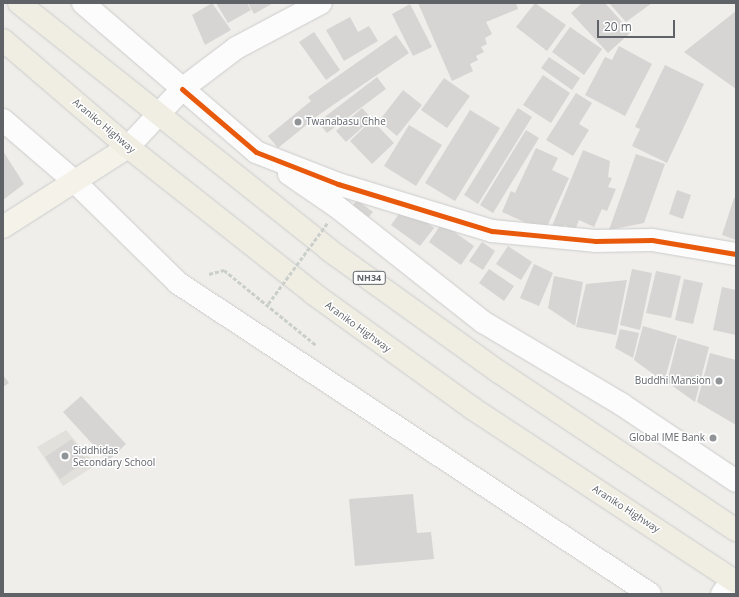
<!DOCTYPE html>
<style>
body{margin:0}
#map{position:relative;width:739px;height:597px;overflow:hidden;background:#efeeea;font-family:"Open Sans",sans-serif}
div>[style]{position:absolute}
.education>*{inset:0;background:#e2e0da}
.building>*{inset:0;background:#d6d5d3}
.path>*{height:2.5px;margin-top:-1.25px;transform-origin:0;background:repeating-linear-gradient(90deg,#cacfcc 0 4px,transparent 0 6px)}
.roads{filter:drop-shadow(0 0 1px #cbcccc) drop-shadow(0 0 1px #cbcccc)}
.minor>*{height:22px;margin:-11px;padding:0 11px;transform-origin:11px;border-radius:11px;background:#fdfcfc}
.major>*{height:22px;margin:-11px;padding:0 11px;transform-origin:11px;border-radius:11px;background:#f4f2e9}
.highway>*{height:22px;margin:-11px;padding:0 11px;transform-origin:11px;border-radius:11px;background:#f0ede3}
.path-bridge>*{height:2.5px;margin-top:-1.25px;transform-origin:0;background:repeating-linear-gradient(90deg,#cacfcc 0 4px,transparent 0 6px)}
.cycleway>*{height:5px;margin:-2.5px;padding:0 2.5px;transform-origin:2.5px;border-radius:2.5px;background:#e8590c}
.dots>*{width:11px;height:11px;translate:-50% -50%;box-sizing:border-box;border:2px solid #fff;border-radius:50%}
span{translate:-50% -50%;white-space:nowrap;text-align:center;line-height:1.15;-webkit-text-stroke:3px #fff;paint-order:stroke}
.shield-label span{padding:1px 3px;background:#fff;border:1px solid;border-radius:3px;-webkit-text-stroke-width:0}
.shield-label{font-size:9px;color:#5f6368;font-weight:700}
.poi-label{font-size:10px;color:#5f6368}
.left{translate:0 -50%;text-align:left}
.right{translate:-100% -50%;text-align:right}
.street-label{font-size:10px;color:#5f6368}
.frame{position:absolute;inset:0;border:4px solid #5f6368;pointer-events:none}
.scale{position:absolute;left:597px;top:20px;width:78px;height:18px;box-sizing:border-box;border:2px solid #5f6368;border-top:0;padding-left:5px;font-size:12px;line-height:14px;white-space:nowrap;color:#5f6368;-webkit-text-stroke:3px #fff;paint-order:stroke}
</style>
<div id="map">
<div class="education">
<i style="clip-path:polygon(66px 430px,96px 465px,63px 486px,37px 447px)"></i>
</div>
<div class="building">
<i style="clip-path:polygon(212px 3px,231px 30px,205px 45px,192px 15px)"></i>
<i style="clip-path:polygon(216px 3px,247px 3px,251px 10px,228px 23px)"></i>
<i style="clip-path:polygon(248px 3px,273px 3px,254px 14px)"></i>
<i style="clip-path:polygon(418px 3px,516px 3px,518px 9px,486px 22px,492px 34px,485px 38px,487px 44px,481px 47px,484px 52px,476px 56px,478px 60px,470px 64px,473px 71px,452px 81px)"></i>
<i style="clip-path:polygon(535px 3px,566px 25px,547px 51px,516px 27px)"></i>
<i style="clip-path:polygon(582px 3px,605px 3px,631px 32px,608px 53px,571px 13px)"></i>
<i style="clip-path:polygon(609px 3px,652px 3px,626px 22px)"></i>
<i style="clip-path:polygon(410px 4px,432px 47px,413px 56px,392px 14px)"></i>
<i style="clip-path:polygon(736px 11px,736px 89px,684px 52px)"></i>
<i style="clip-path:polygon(350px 17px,358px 32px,369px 26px,378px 41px,344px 61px,326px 30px)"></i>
<i style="clip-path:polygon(570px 27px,602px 49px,584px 75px,552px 52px)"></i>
<i style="clip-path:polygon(314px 32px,340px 70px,326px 80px,299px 42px)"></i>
<i style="clip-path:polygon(396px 35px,409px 53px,320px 114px,278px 148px,268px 136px,311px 101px,308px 97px)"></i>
<i style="clip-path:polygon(619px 46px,652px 64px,625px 116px,585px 95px,605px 57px,612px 60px)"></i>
<i style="clip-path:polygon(549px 57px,580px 78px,572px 90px,541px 68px)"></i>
<i style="clip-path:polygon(665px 65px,704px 84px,667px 163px,632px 146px,640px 129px,635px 127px)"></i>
<i style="clip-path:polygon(543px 75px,570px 93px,551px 123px,523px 105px)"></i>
<i style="clip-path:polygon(377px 77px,386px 89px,327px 133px,318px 122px)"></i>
<i style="clip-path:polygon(444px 78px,470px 96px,447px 128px,421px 110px)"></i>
<i style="clip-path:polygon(403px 90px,422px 105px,397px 136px,379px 121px)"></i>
<i style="clip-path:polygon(576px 93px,592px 103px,579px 124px,589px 130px,573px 156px,546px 140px)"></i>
<i style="clip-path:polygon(362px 108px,372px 119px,346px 142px,336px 131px)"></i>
<i style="clip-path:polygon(518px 108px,532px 117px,478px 204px,464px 195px)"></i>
<i style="clip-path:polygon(470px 110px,500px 128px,455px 201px,425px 183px)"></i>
<i style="clip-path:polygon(372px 120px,394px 143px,372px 164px,350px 141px)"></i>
<i style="clip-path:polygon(409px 125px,442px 145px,416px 186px,384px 166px)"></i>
<i style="clip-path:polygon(526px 130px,539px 138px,493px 213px,480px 205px)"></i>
<i style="clip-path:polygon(536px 148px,558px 158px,552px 170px,569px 178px,545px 231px,502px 212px,511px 191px,515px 193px)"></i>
<i style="clip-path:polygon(583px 150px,610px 161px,608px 177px,612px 178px,608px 187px,616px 189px,607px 211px,602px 209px,594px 227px,579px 220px,575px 230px,564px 225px,560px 235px,550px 231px)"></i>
<i style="clip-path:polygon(3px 151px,24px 184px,3px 200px)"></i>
<i style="clip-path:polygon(636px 154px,665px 164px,644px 223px,609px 230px)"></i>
<i style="clip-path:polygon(677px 190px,691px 195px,683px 219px,669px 214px)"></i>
<i style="clip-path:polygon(734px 198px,736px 198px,736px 240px,722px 235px)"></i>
<i style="clip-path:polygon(357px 200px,373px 212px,364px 222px,349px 210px)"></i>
<i style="clip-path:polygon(405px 206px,434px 228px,420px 246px,391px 225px)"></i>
<i style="clip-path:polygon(442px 223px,474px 246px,461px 265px,429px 242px)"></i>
<i style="clip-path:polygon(482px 242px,495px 251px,483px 270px,469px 261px)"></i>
<i style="clip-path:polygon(508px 246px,532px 262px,521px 280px,496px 264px)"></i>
<i style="clip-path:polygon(534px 264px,553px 273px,539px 306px,520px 298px)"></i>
<i style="clip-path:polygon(489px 269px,514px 286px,504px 301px,479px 283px)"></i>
<i style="clip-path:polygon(632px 269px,652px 273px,640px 330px,620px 325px)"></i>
<i style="clip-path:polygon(656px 271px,681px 276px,671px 318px,646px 313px)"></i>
<i style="clip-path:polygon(554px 276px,583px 282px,575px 326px,548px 308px)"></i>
<i style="clip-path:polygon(684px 279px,703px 283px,693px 324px,675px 320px)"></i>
<i style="clip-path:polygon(627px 280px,616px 335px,576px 327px,586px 284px)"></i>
<i style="clip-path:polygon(722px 287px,736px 290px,736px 335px,713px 330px)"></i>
<i style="clip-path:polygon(643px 326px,677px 336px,664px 382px,634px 360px)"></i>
<i style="clip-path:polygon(620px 329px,639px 333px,633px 358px,615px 348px)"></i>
<i style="clip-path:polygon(678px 338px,709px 347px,695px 402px,667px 382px)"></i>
<i style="clip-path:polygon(710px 353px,736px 360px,736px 425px,697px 402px)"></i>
<i style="clip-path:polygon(3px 375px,9px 383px,3px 387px)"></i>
<i style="clip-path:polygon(81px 396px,126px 444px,108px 461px,63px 412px)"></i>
<i style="clip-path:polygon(72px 439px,86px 461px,60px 479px,45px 457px)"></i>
<i style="clip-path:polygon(413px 494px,417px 533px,431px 532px,434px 559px,355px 566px,349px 499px)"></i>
</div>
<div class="path">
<i style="left:209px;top:274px;width:16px;rotate:-15deg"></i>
<i style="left:224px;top:270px;width:119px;rotate:39.2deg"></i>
</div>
<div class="roads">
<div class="minor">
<i style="left:83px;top:3px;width:228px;rotate:40.7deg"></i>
<i style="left:256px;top:152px;width:88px;rotate:21.3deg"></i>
<i style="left:338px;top:184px;width:161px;rotate:17deg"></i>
<i style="left:492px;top:231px;width:103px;rotate:5.5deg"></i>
<i style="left:595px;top:241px;width:57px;rotate:-1deg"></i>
<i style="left:652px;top:240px;width:85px;rotate:9.5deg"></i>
<i style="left:3px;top:120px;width:92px;rotate:40.6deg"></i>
<i style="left:73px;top:180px;width:147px;rotate:44.4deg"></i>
<i style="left:178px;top:283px;width:565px;rotate:33.38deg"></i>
<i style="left:128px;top:147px;width:79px;rotate:-47deg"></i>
<i style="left:182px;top:89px;width:68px;rotate:-37.2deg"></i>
<i style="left:236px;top:48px;width:96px;rotate:-27.9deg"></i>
<i style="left:289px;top:174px;width:57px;rotate:34.2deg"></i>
<i style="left:336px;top:206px;width:187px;rotate:38.3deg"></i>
<i style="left:483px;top:322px;width:161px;rotate:30.7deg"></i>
<i style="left:621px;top:404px;width:138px;rotate:33.8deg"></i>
<i style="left:722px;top:594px;width:17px;rotate:-54deg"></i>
</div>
<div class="major">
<i style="left:3px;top:227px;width:148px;rotate:-32.6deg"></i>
</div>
<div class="highway">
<i style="left:19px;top:3px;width:396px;rotate:38.5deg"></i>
<i style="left:329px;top:250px;width:209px;rotate:35.7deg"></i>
<i style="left:499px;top:372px;width:285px;rotate:33.7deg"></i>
<i style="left:3px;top:40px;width:165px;rotate:40.6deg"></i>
<i style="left:128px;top:147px;width:237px;rotate:38.3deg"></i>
<i style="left:314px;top:294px;width:195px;rotate:35.8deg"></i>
<i style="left:472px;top:408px;width:316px;rotate:33.4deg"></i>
</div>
</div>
<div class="path-bridge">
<i style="left:268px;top:304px;width:102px;rotate:-53.8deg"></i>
</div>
<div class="cycleway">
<i style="left:182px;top:89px;width:97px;rotate:40.4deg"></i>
<i style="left:256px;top:152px;width:88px;rotate:21.3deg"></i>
<i style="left:338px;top:184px;width:161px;rotate:17deg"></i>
<i style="left:492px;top:231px;width:103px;rotate:5.5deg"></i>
<i style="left:595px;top:241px;width:57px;rotate:-1deg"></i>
<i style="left:652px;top:240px;width:85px;rotate:9.5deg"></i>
</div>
<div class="dots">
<i style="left:298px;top:122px;background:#919496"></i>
<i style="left:719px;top:381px;background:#919496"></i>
<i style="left:713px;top:438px;background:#919496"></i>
<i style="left:65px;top:456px;background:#919496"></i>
</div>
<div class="shield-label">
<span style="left:369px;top:278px">NH34</span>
</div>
<div class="poi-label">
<span class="left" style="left:306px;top:122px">Twanabasu Chhe</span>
<span class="right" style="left:711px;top:381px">Buddhi Mansion</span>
<span class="right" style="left:705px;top:438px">Global IME Bank</span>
<span class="left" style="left:73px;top:456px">Siddhidas<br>Secondary School</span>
</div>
<div class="street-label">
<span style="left:104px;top:126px;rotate:40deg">Araniko Highway</span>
<span style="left:358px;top:327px;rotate:36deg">Araniko Highway</span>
<span style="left:626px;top:509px;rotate:33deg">Araniko Highway</span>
</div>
<div class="frame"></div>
<div class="scale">20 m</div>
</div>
